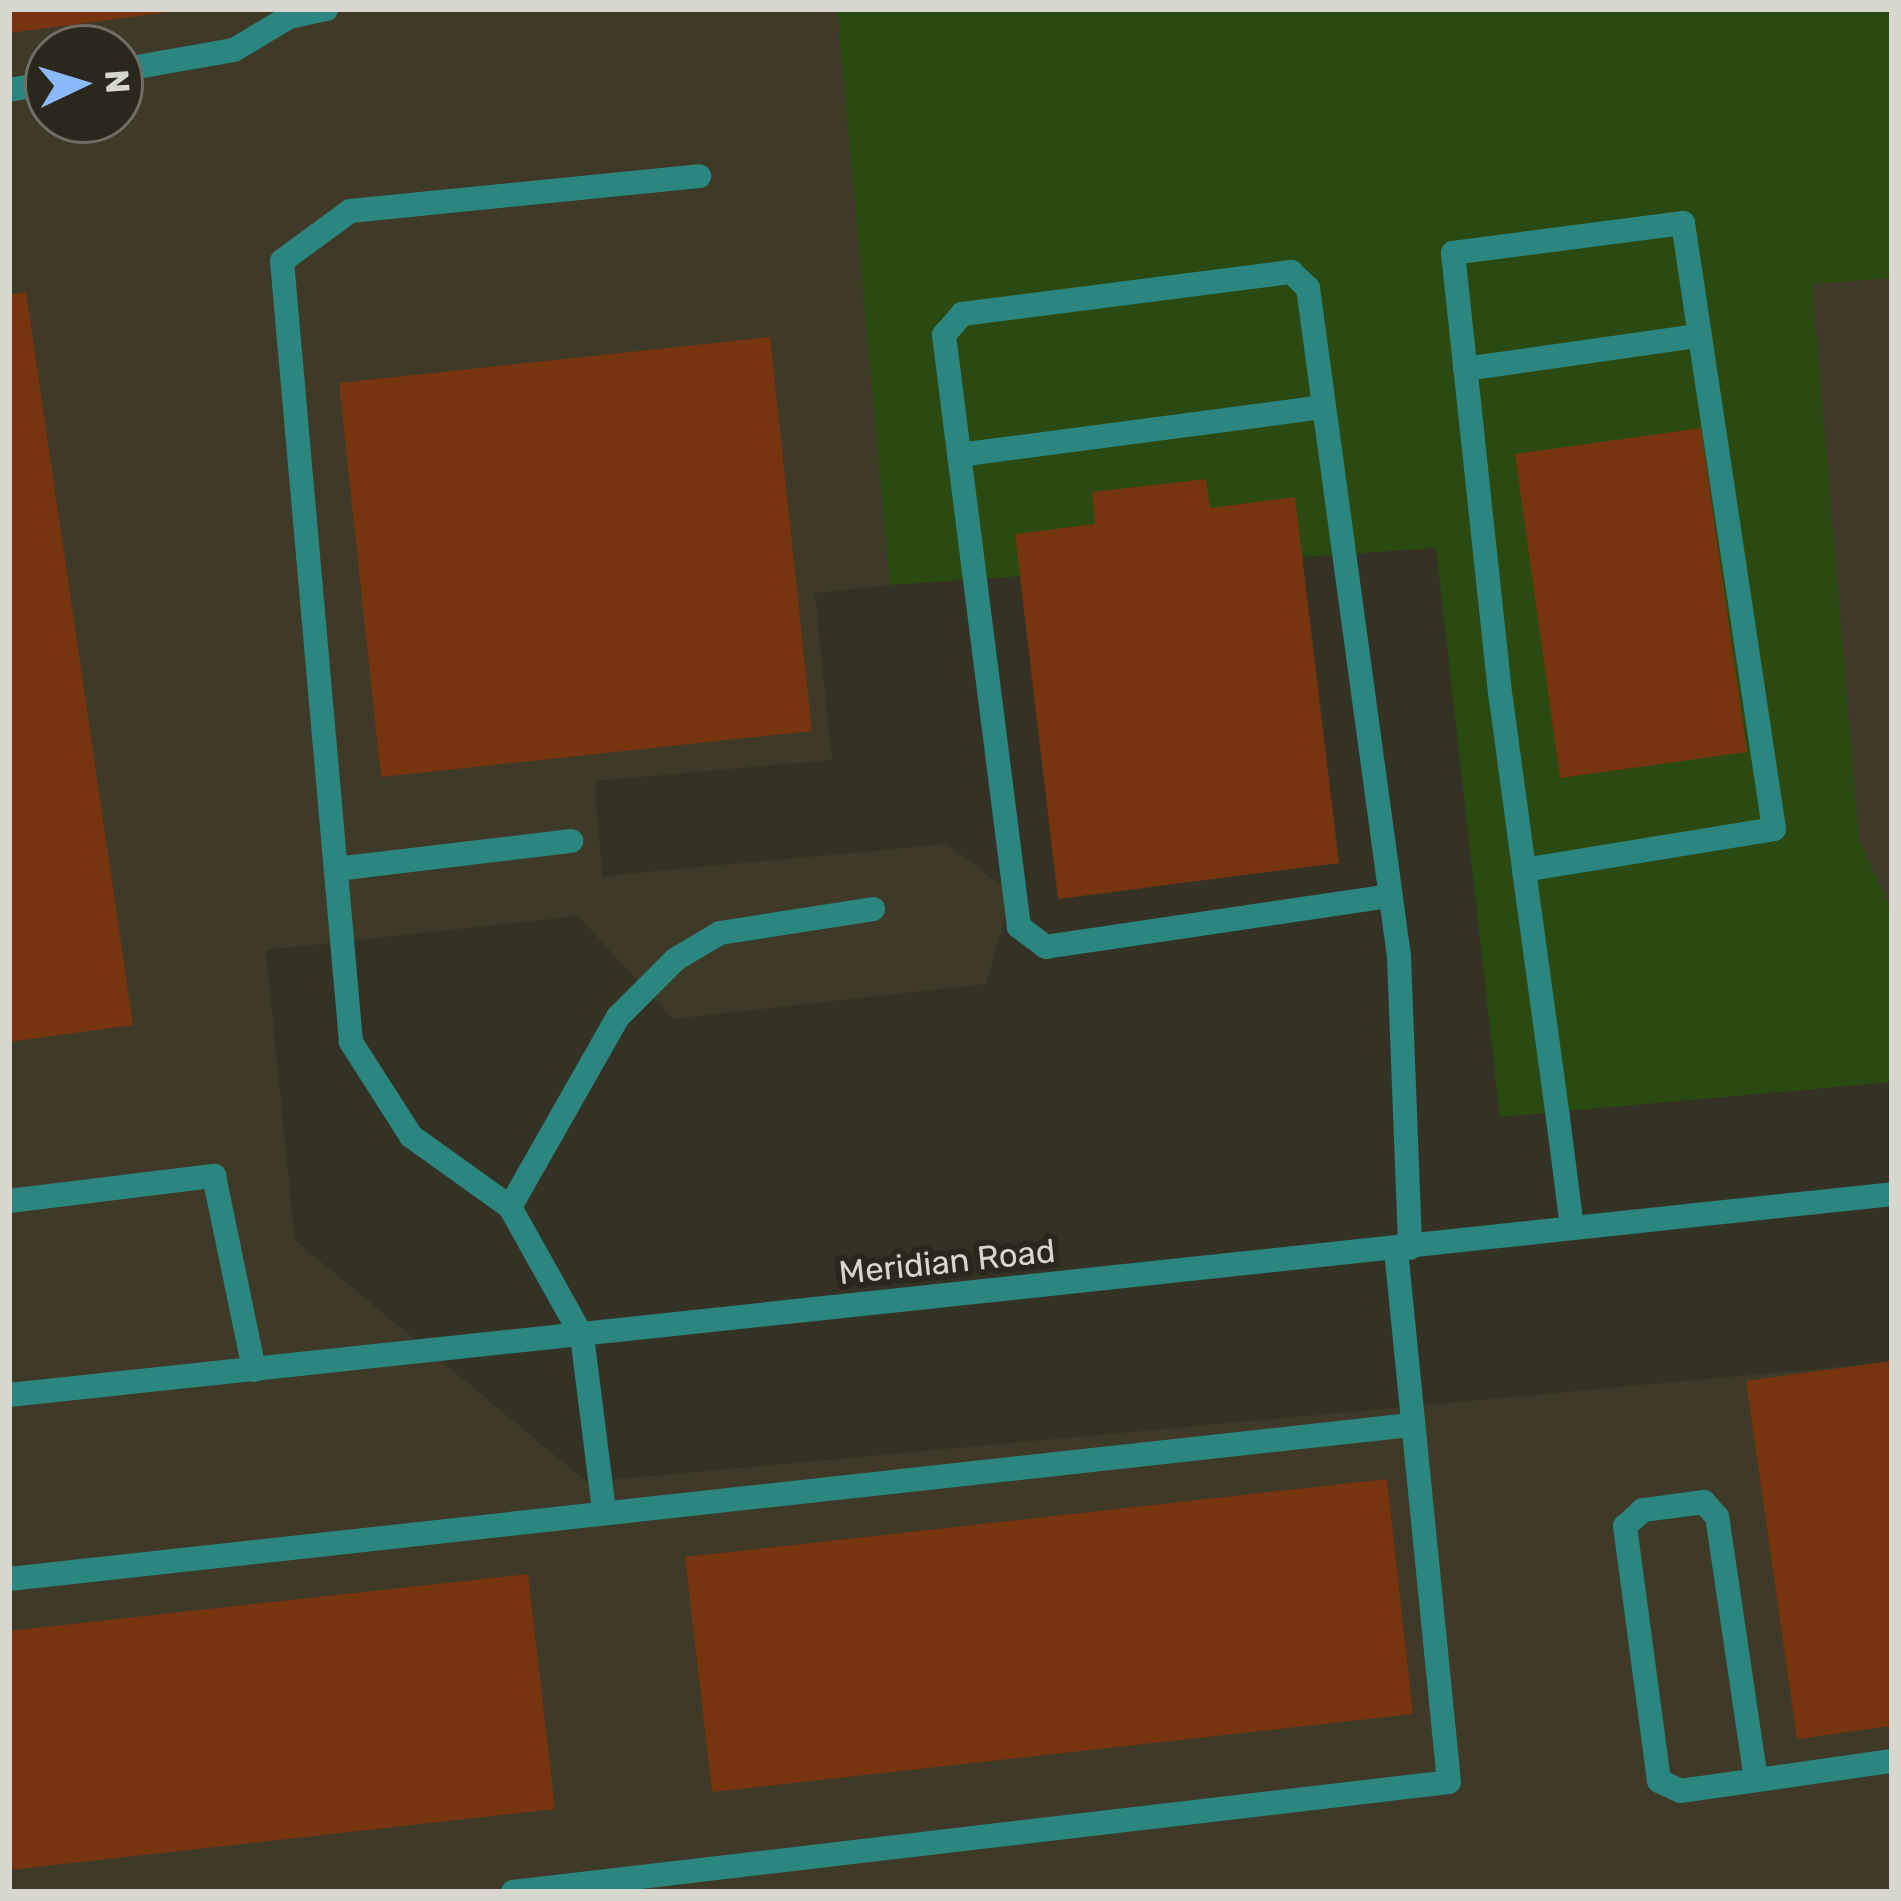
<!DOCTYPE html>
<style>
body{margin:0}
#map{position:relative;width:1901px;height:1901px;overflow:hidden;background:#343225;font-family:Rubik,sans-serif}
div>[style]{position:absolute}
.built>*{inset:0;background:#3e3a27}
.green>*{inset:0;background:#2b4a12}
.building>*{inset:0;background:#76350f}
.service>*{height:24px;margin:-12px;padding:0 12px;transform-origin:12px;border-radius:12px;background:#2a867f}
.minor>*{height:24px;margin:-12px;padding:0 12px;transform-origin:12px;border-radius:12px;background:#2a867f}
span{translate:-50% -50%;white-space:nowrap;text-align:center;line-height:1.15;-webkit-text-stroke:12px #2a281c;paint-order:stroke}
.street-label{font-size:33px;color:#d8d7cf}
.frame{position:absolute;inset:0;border:12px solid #d8d7cf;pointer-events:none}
.north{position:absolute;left:24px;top:24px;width:120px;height:120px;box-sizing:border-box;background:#2a281c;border:3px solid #706e64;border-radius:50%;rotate:86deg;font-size:33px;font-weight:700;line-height:48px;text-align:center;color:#d8d7cf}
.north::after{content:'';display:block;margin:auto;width:42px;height:54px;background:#8bbafc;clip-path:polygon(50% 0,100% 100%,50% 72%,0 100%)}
</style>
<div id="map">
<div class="built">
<i style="clip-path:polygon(evenodd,9px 9px,837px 9px,890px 585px,815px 593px,832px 760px,595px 781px,602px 876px,947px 844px,1012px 893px,986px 984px,673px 1019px,578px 916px,266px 950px,295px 1240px,587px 1482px,1892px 1362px,1892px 1892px,9px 1892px,9px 9px,48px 48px,120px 48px,120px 120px,48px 120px,48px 48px)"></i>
<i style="clip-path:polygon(1892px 278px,1892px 912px,1859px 840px,1812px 283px)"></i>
</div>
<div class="green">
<i style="clip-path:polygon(837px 9px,1892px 9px,1892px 278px,1812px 284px,1859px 840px,1892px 912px,1892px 1082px,1500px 1117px,1436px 548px,890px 585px)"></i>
</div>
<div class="building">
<i style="clip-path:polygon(9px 9px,169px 9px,169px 12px,9px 33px)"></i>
<i style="clip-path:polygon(26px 292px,133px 1025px,9px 1042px,9px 295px)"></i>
<i style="clip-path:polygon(770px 337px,812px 731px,381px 777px,339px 383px)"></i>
<i style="clip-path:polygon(1701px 428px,1747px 752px,1560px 778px,1515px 454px)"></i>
<i style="clip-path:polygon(1206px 479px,1210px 508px,1295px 497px,1339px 863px,1058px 899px,1015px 534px,1095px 524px,1092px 492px)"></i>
<i style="clip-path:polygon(1892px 1361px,1892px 1726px,1797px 1739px,1746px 1381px)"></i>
<i style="clip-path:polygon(1387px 1479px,1413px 1714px,712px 1792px,685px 1557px)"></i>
<i style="clip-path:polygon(528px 1574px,555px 1809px,9px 1870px,9px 1631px)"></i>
</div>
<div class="service">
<i style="left:120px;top:70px;width:116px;rotate:-10deg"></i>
<i style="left:234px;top:50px;width:64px;rotate:-31deg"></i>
<i style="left:289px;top:17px;width:38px;rotate:-12deg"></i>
<i style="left:9px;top:90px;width:40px;rotate:-10deg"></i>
<i style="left:1465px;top:369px;width:235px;rotate:-8.1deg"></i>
<i style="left:959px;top:455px;width:368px;rotate:-7.5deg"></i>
<i style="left:336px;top:869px;width:237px;rotate:-6.8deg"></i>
<i style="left:1524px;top:870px;width:253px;rotate:-9.3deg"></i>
<i style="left:1774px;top:829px;width:613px;rotate:-98.54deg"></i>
<i style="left:1683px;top:223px;width:232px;rotate:172.6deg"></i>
<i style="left:1453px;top:253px;width:449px;rotate:83.9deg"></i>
<i style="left:1501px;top:699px;width:173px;rotate:82.3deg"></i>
<i style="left:1524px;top:870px;width:250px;rotate:82.2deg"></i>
<i style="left:1558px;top:1118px;width:111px;rotate:82.7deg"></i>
<i style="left:1390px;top:896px;width:348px;rotate:171.6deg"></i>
<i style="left:1046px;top:947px;width:34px;rotate:-143deg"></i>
<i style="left:1019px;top:927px;width:597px;rotate:-97.22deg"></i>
<i style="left:944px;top:335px;width:28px;rotate:-49deg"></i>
<i style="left:962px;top:314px;width:332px;rotate:-7.3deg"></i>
<i style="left:1291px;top:272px;width:23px;rotate:43deg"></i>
<i style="left:1308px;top:288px;width:675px;rotate:82.25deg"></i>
<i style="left:1399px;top:957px;width:291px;rotate:87.8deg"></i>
<i style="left:9px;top:1201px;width:207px;rotate:-7deg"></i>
<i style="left:214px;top:1176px;width:198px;rotate:78.3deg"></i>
<i style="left:510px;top:1207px;width:219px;rotate:-60.4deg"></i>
<i style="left:618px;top:1017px;width:82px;rotate:-45deg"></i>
<i style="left:676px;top:959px;width:51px;rotate:-30.6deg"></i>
<i style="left:720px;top:933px;width:155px;rotate:-8.9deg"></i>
<i style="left:604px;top:1510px;width:175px;rotate:-97.2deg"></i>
<i style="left:582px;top:1336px;width:148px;rotate:-119.2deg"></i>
<i style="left:510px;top:1207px;width:122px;rotate:-144.4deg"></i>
<i style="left:411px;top:1136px;width:112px;rotate:-122.6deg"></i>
<i style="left:351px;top:1042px;width:784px;rotate:-95.05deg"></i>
<i style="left:282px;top:261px;width:84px;rotate:-36.3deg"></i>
<i style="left:350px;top:211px;width:351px;rotate:-5.7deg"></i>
<i style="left:9px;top:1579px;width:1410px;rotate:-6.27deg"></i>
<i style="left:1756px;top:1780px;width:266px;rotate:-98.4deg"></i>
<i style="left:1717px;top:1517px;width:20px;rotate:-131deg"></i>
<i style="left:1704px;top:1502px;width:62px;rotate:172.5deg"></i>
<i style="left:1643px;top:1510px;width:24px;rotate:138deg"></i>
<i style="left:1625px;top:1526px;width:257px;rotate:82.4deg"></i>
<i style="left:1659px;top:1781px;width:23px;rotate:25deg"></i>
<i style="left:1680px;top:1791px;width:214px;rotate:-8.1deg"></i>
<i style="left:513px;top:1892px;width:942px;rotate:-6.7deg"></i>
<i style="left:1449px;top:1782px;width:535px;rotate:-95.69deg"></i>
</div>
<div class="minor">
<i style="left:9px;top:1395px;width:1894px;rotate:-6.09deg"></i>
</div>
<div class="street-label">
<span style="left:947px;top:1262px;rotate:-6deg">Meridian Road</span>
</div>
<div class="frame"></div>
<div class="north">N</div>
</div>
